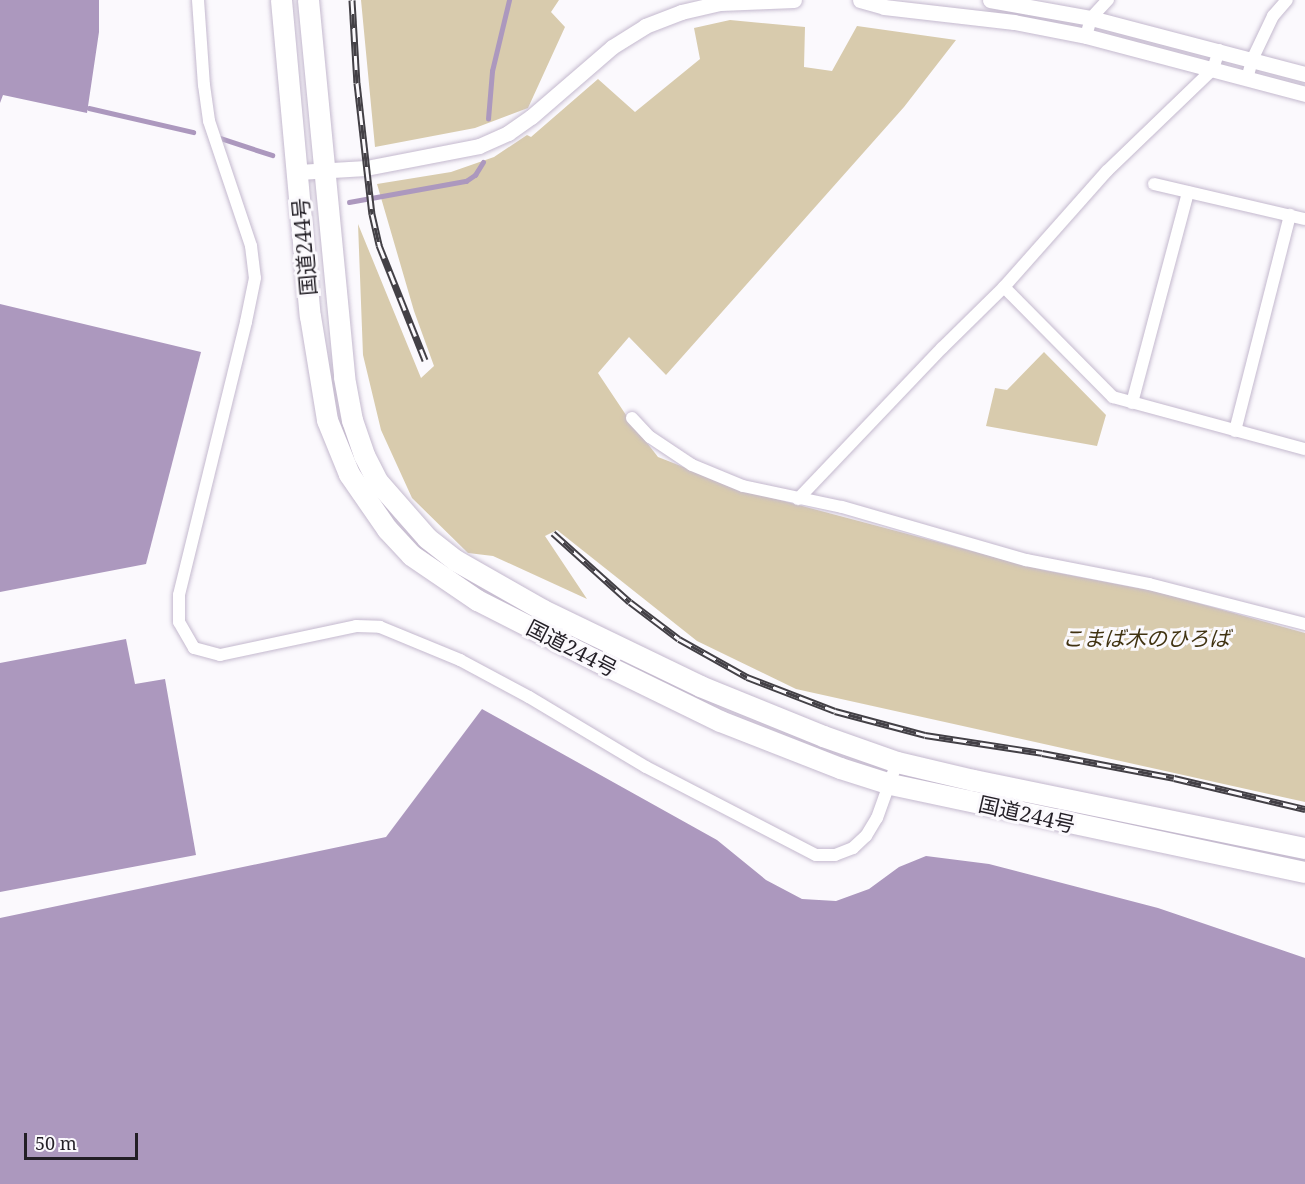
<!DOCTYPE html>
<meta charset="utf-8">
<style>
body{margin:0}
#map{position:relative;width:1305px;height:1184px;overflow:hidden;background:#fbf9fd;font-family:"Noto Serif","Noto Sans JP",serif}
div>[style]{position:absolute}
.green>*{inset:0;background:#d8cbad}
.water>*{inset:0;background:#ac98be}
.stream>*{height:4.5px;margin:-2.25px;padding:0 2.25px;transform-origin:2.25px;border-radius:2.25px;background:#ac98be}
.roads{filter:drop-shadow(0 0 2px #c4b9ce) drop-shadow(0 0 2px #c4b9ce)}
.minor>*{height:12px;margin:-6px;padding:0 6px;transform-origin:6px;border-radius:6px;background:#fff}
.tertiary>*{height:15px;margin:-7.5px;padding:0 7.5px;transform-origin:7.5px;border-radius:7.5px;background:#fff}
.trunk>*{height:21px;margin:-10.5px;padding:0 10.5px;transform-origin:10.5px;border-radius:10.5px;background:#fff}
.rail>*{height:7px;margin-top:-3.5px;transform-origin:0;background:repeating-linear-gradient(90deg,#fbf9fd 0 14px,#434046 0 28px);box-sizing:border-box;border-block:2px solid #434046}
span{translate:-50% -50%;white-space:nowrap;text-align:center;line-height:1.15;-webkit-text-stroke:6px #fbf9fd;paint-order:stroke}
.street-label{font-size:21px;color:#231f26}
.park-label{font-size:21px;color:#413312;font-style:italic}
.scale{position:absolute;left:24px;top:1133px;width:114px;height:27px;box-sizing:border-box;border:3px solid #231f26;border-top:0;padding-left:8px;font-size:18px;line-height:21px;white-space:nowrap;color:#231f26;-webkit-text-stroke:4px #fbf9fd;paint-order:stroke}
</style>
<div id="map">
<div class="green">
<i style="clip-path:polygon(361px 0,559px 0,551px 12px,565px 27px,528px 108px,475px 128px,375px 147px)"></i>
<i style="clip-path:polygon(730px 20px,805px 27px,804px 67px,832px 71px,857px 26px,956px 40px,904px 107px,666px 375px,629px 337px,598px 373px,630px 421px,658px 457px,742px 490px,1043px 570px,1158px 592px,1305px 633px,1305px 802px,796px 689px,697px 641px,557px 530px,545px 536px,587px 599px,493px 556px,468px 553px,412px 498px,381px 430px,363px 355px,358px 224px,421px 378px,434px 366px,414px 311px,377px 184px,451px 172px,494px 157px,527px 135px,531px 137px,598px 79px,635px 112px,700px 59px,694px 28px)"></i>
<i style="clip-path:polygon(1044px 352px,1106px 415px,1097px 446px,986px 426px,995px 388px,1007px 390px)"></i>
</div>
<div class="water">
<i style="clip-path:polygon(0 0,99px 0,99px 32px,87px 113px,3px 95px,0 103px)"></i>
<i style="clip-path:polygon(0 304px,201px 352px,146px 564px,0 592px)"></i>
<i style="clip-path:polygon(126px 639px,135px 684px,165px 679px,196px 855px,0 892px,0 663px)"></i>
<i style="clip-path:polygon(482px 709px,717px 840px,766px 880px,802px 899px,836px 901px,869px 889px,899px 867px,926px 856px,989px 864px,1158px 908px,1305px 958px,1305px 1184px,0 1184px,0 918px,386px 837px)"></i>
</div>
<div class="stream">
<i style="left:89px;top:108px;width:107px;rotate:13deg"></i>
<i style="left:488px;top:119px;width:48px;rotate:-85.2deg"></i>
<i style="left:492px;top:71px;width:73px;rotate:-76.5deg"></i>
<i style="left:220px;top:138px;width:55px;rotate:18.1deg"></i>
<i style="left:349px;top:202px;width:119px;rotate:-10.2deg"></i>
<i style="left:466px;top:181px;width:11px;rotate:-34deg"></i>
<i style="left:475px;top:175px;width:15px;rotate:-58deg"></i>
</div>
<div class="roads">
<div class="minor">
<i style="left:198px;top:0;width:85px;rotate:86deg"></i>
<i style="left:204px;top:85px;width:36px;rotate:82deg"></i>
<i style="left:209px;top:121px;width:132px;rotate:71.4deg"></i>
<i style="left:251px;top:246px;width:32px;rotate:83deg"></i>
<i style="left:255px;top:278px;width:45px;rotate:101.6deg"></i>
<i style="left:246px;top:322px;width:281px;rotate:103.8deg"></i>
<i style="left:179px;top:595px;width:27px;rotate:90deg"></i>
<i style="left:179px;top:622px;width:30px;rotate:60deg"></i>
<i style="left:194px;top:648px;width:27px;rotate:15deg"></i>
<i style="left:220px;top:655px;width:139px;rotate:-12deg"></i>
<i style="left:356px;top:626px;width:24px;rotate:2deg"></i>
<i style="left:380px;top:627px;width:87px;rotate:22.4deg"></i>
<i style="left:460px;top:660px;width:78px;rotate:28.2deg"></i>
<i style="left:529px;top:697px;width:136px;rotate:30.9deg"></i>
<i style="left:646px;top:767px;width:191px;rotate:27.4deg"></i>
<i style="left:816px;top:855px;width:19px"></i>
<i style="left:835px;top:855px;width:19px;rotate:-21deg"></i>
<i style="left:853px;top:848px;width:18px;rotate:-43deg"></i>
<i style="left:866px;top:836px;width:21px;rotate:-59deg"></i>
<i style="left:877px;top:818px;width:59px;rotate:-70.3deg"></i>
<i style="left:1086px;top:36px;width:19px;rotate:-74deg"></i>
<i style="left:1091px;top:18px;width:25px;rotate:-47deg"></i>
<i style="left:1247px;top:79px;width:20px;rotate:-75deg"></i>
<i style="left:1252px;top:60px;width:49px;rotate:-64.5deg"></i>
<i style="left:1273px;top:16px;width:21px;rotate:-49deg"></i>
<i style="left:1154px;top:184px;width:155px;rotate:13.1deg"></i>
<i style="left:1004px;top:287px;width:155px;rotate:45.3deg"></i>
<i style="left:1113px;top:397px;width:199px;rotate:15.2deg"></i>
<i style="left:1132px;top:403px;width:218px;rotate:-75.1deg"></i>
<i style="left:632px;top:418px;width:26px;rotate:47deg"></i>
<i style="left:650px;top:437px;width:50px;rotate:33.7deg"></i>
<i style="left:692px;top:465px;width:55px;rotate:22.4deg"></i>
<i style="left:743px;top:486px;width:101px;rotate:12deg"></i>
<i style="left:842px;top:507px;width:191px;rotate:16.1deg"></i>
<i style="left:1026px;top:560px;width:125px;rotate:11deg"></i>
<i style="left:1149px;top:584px;width:161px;rotate:14.4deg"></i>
<i style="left:1235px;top:431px;width:223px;rotate:-75.7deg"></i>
<i style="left:798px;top:499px;width:209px;rotate:-46.4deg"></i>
<i style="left:942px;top:348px;width:87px;rotate:-44.5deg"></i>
<i style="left:1004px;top:287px;width:155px;rotate:-48.4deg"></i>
<i style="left:1107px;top:171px;width:147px;rotate:-43.9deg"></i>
<i style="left:1213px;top:69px;width:20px;rotate:-72deg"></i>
</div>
<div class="tertiary">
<i style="left:860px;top:0;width:25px;rotate:16deg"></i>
<i style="left:884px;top:7px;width:131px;rotate:6.6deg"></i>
<i style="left:1014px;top:22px;width:73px;rotate:11deg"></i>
<i style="left:1086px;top:36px;width:227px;rotate:14.8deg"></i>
<i style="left:990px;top:0;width:103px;rotate:10.1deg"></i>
<i style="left:1091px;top:18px;width:221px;rotate:14.7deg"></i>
<i style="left:298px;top:172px;width:68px;rotate:-3.4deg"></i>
<i style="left:366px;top:168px;width:115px;rotate:-11deg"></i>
<i style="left:479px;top:146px;width:32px;rotate:-24deg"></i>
<i style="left:508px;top:133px;width:28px;rotate:-35deg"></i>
<i style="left:531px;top:117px;width:107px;rotate:-40.8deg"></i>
<i style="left:612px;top:47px;width:39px;rotate:-32deg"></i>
<i style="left:645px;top:26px;width:39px;rotate:-21deg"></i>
<i style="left:681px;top:12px;width:40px;rotate:-13deg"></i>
<i style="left:720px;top:3px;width:74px;rotate:-2.3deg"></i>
</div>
<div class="trunk">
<i style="left:281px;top:0;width:317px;rotate:84.8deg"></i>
<i style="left:310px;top:316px;width:105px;rotate:80.7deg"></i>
<i style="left:327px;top:420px;width:58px;rotate:67.8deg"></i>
<i style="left:349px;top:474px;width:67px;rotate:55.4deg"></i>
<i style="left:387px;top:529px;width:35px;rotate:47deg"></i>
<i style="left:411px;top:555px;width:80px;rotate:34.3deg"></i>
<i style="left:477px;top:600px;width:139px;rotate:26.9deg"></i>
<i style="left:601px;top:663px;width:132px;rotate:26deg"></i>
<i style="left:720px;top:721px;width:129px;rotate:21.4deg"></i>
<i style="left:840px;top:768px;width:52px;rotate:17.7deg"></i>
<i style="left:890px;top:784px;width:424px;rotate:12deg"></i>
<i style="left:308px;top:0;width:379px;rotate:84.5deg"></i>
<i style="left:344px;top:377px;width:44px;rotate:79.5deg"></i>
<i style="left:352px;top:420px;width:37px;rotate:71deg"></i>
<i style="left:364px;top:455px;width:30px;rotate:63deg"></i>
<i style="left:378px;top:482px;width:74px;rotate:48.8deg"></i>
<i style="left:427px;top:538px;width:36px;rotate:38deg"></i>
<i style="left:455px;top:560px;width:101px;rotate:29.6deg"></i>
<i style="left:543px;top:610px;width:174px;rotate:25.8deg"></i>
<i style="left:700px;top:686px;width:133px;rotate:22.1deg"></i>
<i style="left:823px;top:736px;width:78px;rotate:19.4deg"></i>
<i style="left:897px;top:762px;width:78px;rotate:13.3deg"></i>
<i style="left:973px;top:780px;width:339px;rotate:11.6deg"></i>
</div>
</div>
<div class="rail">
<i style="left:352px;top:0;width:83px;rotate:86.6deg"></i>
<i style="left:357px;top:83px;width:132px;rotate:83.5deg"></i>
<i style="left:372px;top:214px;width:32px;rotate:77deg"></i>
<i style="left:379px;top:245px;width:124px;rotate:68.2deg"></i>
<i style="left:553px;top:533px;width:103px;rotate:41.9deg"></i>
<i style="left:630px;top:602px;width:61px;rotate:37.1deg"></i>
<i style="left:679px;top:639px;width:78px;rotate:29.2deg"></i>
<i style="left:747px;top:677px;width:94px;rotate:21.1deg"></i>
<i style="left:835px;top:711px;width:93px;rotate:14.9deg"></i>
<i style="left:925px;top:735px;width:118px;rotate:8.7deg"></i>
<i style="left:1042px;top:753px;width:134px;rotate:10.7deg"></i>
<i style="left:1174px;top:778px;width:135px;rotate:13.3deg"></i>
</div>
<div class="street-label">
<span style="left:304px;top:247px;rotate:-95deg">国道244号</span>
<span style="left:572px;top:648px;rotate:27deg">国道244号</span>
<span style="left:1027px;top:814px;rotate:13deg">国道244号</span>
</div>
<div class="park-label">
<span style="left:1146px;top:638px">こまば木のひろば</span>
</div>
<div class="scale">50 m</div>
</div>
